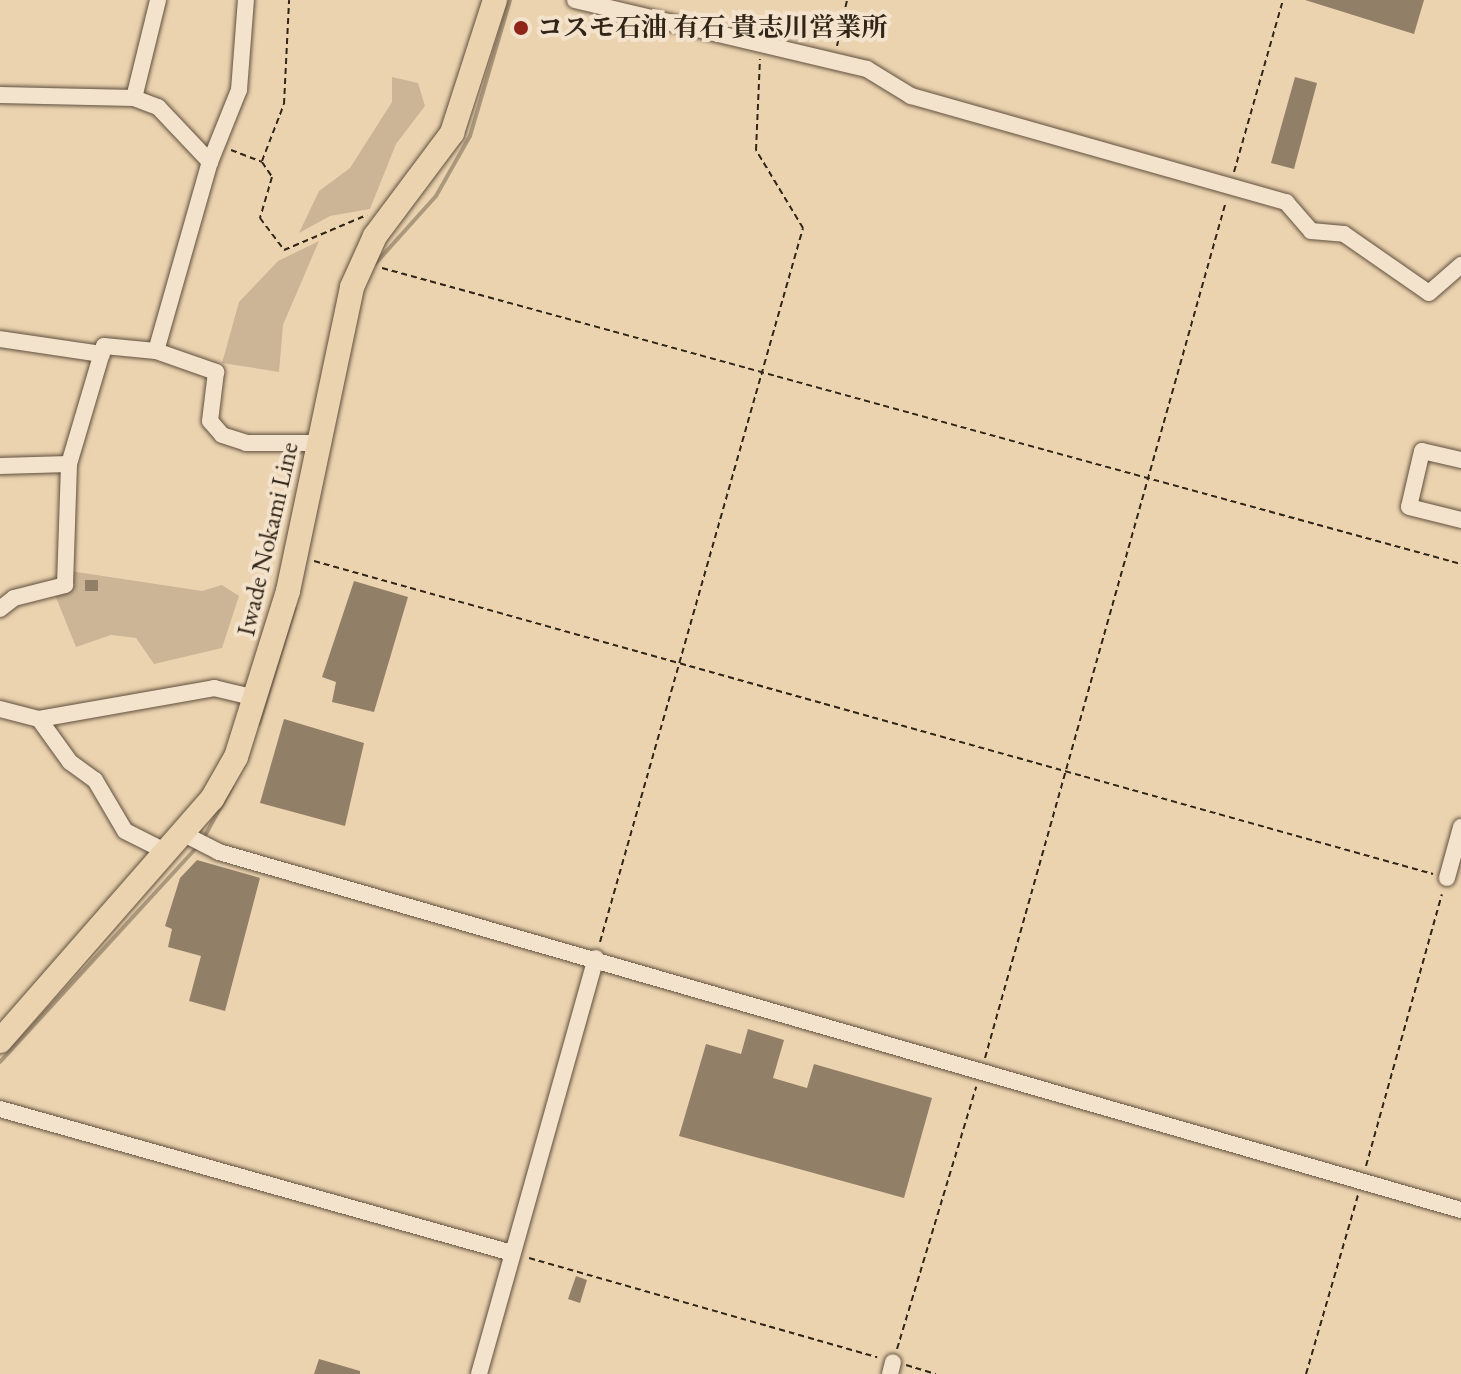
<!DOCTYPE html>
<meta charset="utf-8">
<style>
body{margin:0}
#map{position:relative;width:1461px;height:1374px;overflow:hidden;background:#ecd3b0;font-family:"EB Garamond","Noto Serif JP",serif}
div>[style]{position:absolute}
.green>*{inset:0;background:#ccb596}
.stream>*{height:4px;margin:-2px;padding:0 2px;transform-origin:2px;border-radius:2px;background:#ac987c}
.building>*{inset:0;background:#927f67}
.path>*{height:2px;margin-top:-1px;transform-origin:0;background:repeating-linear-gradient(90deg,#302517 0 6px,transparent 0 10px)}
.roads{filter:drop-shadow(0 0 2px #5f503d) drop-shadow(0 0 2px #5f503d)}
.minor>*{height:16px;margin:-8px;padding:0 8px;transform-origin:8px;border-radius:8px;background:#f3e2cc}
.primary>*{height:24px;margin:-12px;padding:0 12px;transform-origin:12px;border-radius:12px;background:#ecd3b0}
.dots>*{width:22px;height:22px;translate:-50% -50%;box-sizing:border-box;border:4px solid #f3e2cc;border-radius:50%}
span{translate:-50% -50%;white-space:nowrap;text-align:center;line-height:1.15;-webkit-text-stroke:8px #f3e2cc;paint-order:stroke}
.poi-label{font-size:26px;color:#302517;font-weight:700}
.left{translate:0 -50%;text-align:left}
.street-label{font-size:26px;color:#302517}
</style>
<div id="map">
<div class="green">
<i style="clip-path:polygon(392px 77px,418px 83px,425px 106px,396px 144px,370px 209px,330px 216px,299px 233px,319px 191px,350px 168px,392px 102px)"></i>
<i style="clip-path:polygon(319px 241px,283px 325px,279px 372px,222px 363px,239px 302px,278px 261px)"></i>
<i style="clip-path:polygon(70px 571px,202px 591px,222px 585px,239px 596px,222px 648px,154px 664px,136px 638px,111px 635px,76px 647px,53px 590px)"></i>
</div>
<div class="stream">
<i style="left:375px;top:264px;width:91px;rotate:-48.1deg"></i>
<i style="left:436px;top:196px;width:69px;rotate:-60.5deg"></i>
<i style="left:470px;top:136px;width:142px;rotate:-73.6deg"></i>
<i style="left:259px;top:724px;width:122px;rotate:-72.9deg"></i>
<i style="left:203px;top:839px;width:60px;rotate:-60.9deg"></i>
<i style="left:0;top:1062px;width:293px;rotate:-47.5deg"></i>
</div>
<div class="building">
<i style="clip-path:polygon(1305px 0,1424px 0,1414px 34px)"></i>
<i style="clip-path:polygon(1295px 77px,1317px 83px,1294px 169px,1271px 163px)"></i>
<i style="clip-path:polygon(85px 580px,98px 580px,98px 591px,85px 591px)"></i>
<i style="clip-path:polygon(354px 581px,408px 597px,374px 712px,332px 702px,336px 682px,322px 677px)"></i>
<i style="clip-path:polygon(284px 719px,364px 743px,345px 826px,260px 803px)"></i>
<i style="clip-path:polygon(197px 860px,260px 878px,225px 1011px,189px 1001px,201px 956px,168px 947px,172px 929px,165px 926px,180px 878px)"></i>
<i style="clip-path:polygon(748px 1029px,784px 1040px,773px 1078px,807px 1088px,814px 1064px,932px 1098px,904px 1198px,679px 1136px,706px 1044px,741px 1054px)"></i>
<i style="clip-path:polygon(576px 1276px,587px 1280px,580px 1303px,568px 1299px)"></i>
<i style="clip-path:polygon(319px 1359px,360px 1371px,360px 1374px,314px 1374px)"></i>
</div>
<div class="path">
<i style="left:837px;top:46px;width:47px;rotate:-77.7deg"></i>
<i style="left:231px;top:150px;width:33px;rotate:21deg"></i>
<i style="left:262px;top:162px;width:18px;rotate:56deg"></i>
<i style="left:272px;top:177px;width:43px;rotate:106.3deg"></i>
<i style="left:260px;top:218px;width:40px;rotate:53deg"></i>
<i style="left:284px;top:250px;width:90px;rotate:-22.9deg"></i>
<i style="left:262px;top:161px;width:61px;rotate:-68.9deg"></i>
<i style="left:284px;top:104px;width:104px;rotate:-87.2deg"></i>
<i style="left:1234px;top:172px;width:179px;rotate:-74.1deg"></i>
<i style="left:382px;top:268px;width:1119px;rotate:15.34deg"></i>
<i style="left:314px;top:561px;width:1162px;rotate:15.63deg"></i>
<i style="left:600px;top:942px;width:742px;rotate:-74.13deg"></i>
<i style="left:803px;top:228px;width:91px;rotate:-121.1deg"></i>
<i style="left:756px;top:150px;width:91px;rotate:-87.5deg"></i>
<i style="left:985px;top:1058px;width:890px;rotate:-74.29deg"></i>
<i style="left:1366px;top:1166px;width:282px;rotate:-74.4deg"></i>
<i style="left:529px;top:1258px;width:362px;rotate:15.9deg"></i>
<i style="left:897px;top:1349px;width:274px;rotate:-73.2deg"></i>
<i style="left:906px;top:1365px;width:31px;rotate:17deg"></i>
<i style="left:1306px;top:1374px;width:186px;rotate:-73.8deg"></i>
</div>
<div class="roads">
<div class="minor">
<i style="left:575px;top:0;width:300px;rotate:13.3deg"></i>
<i style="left:867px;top:69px;width:52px;rotate:31.5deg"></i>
<i style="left:911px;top:96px;width:390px;rotate:15.8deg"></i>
<i style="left:1286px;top:202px;width:38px;rotate:49deg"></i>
<i style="left:1311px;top:231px;width:33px;rotate:5deg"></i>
<i style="left:1344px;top:234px;width:103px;rotate:34.8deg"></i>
<i style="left:1429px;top:293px;width:43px;rotate:-41.2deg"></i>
<i style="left:0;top:95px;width:134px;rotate:1.3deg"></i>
<i style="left:134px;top:98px;width:26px;rotate:21deg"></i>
<i style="left:158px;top:107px;width:76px;rotate:46.6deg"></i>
<i style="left:134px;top:98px;width:101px;rotate:-76.2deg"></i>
<i style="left:0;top:339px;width:103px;rotate:8.4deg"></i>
<i style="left:156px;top:351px;width:197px;rotate:-74.1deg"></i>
<i style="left:210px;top:162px;width:78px;rotate:-68.1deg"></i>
<i style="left:239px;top:90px;width:90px;rotate:-85.6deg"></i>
<i style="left:1461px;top:460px;width:40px;rotate:-167deg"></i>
<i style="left:1422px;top:451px;width:57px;rotate:103.1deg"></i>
<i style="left:1409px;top:507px;width:54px;rotate:14deg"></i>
<i style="left:0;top:466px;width:69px;rotate:-1.7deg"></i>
<i style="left:0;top:609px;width:18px;rotate:-38deg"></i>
<i style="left:14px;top:598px;width:53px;rotate:-14.3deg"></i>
<i style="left:65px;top:585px;width:121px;rotate:-88.1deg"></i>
<i style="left:69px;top:464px;width:123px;rotate:-73.5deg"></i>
<i style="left:104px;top:346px;width:52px;rotate:5.5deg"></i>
<i style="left:156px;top:351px;width:64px;rotate:19.3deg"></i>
<i style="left:216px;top:372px;width:49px;rotate:97deg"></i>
<i style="left:210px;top:421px;width:18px;rotate:49deg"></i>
<i style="left:222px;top:435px;width:25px;rotate:18deg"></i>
<i style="left:246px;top:443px;width:73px"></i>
<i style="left:0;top:709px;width:40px;rotate:14.4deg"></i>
<i style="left:39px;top:719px;width:178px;rotate:-10deg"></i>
<i style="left:214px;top:688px;width:43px;rotate:13.4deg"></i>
<i style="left:39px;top:719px;width:53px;rotate:54.2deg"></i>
<i style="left:70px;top:762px;width:31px;rotate:36deg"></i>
<i style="left:95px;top:780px;width:59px;rotate:59.5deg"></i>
<i style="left:125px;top:831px;width:47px;rotate:26.6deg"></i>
<i style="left:182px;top:833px;width:42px;rotate:27.2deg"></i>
<i style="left:219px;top:852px;width:1293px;rotate:16.08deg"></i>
<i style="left:1447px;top:878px;width:53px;rotate:-74.6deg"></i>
<i style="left:0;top:1109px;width:532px;rotate:15.71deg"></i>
<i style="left:479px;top:1374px;width:432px;rotate:-74.3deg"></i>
<i style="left:890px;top:1374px;width:12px;rotate:-76deg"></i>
</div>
<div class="primary">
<i style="left:0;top:1041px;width:322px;rotate:-48.8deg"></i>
<i style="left:212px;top:799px;width:48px;rotate:-60.3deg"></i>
<i style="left:236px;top:757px;width:174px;rotate:-72.6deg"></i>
<i style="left:288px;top:591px;width:311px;rotate:-78.1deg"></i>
<i style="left:352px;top:287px;width:56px;rotate:-65.7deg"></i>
<i style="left:375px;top:236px;width:129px;rotate:-53.2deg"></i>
<i style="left:452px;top:133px;width:140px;rotate:-72.1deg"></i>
</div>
</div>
<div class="dots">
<i style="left:521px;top:28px;background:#8f2418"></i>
</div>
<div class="poi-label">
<span class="left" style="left:537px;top:28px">コスモ石油 有石 貴志川営業所</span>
</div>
<div class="street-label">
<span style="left:268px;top:539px;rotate:-77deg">Iwade Nokami Line</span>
</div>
</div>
